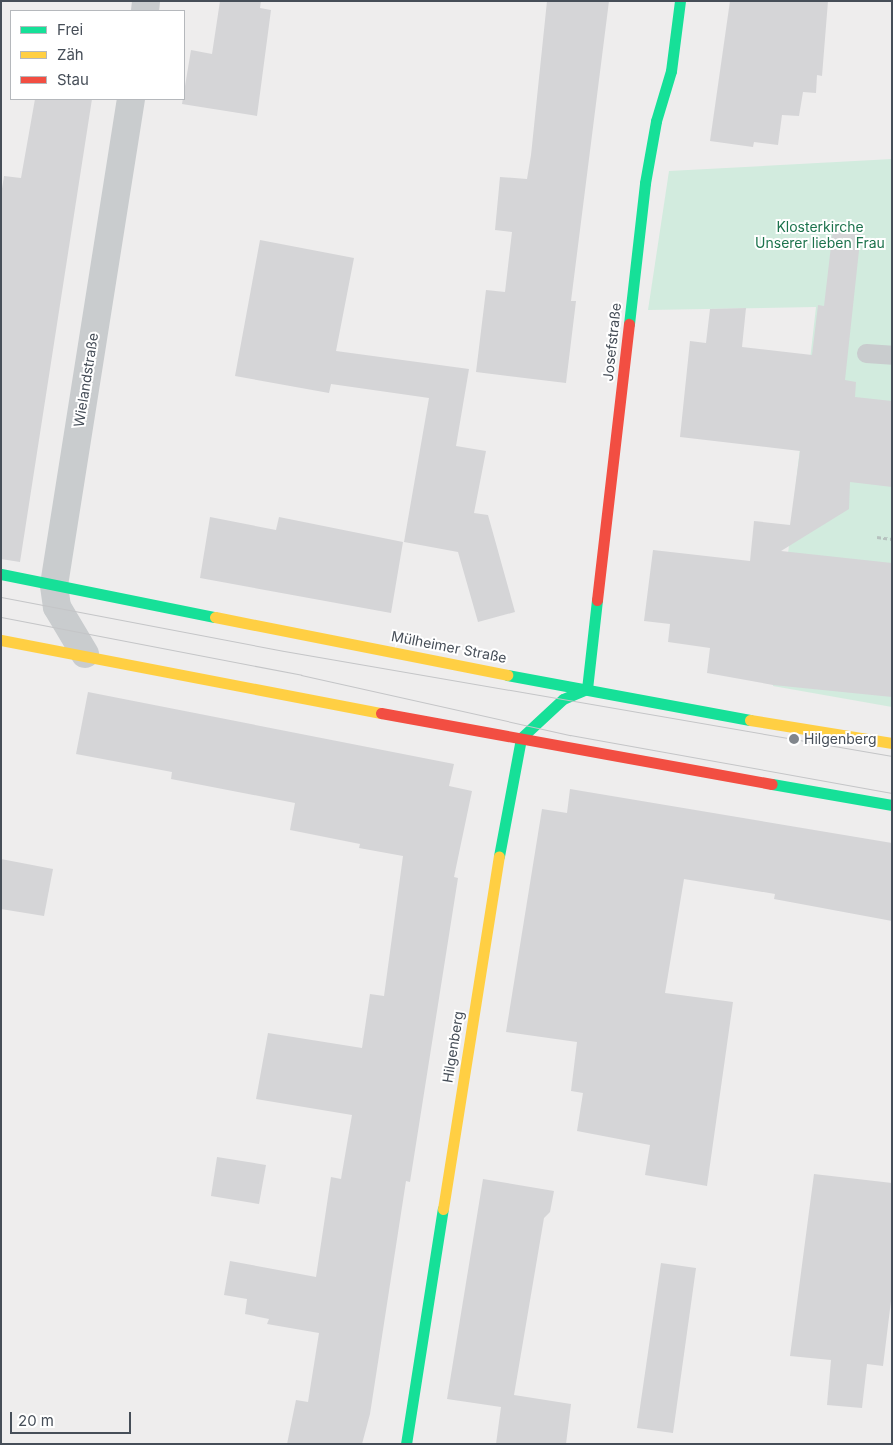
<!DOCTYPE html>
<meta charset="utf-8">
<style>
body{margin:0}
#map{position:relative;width:893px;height:1445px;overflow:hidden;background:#eeeded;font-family:Inter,sans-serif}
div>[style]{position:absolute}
.green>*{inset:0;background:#d2ebde}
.building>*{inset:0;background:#d5d5d7}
.path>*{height:3px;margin-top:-1.5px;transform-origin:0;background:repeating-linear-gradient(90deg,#b7c2bf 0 4px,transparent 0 6.5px)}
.lane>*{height:19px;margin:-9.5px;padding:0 9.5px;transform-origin:9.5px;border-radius:9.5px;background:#c9ccce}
.street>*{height:28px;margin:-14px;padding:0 14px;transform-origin:14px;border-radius:14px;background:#c9ccce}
.fast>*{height:11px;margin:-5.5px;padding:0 5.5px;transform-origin:5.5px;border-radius:5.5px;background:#16e098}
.slow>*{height:11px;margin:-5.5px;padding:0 5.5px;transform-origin:5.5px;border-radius:5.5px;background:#ffcf43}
.jam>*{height:11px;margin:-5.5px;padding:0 5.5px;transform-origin:5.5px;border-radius:5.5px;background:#f24e42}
.tram>*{height:1px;margin:-0.5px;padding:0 0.5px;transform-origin:0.5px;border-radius:0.5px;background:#c4c5c7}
.dots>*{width:14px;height:14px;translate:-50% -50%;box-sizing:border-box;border:2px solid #fff;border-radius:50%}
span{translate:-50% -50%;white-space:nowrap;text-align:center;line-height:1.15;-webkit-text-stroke:4px #fff;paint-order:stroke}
.park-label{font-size:14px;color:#1d734d}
.street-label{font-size:14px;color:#464e58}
.poi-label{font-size:14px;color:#464e58}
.left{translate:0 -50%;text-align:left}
.frame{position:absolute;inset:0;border:2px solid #464e58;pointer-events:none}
.legend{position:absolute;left:10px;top:10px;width:175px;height:90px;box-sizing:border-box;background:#fff;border:1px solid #b5b8bc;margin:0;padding:6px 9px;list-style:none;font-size:15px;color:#464e58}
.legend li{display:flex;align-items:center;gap:10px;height:25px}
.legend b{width:25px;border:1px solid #b5b8bc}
.scale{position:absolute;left:10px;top:1412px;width:121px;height:22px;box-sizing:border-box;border:2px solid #464e58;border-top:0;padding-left:6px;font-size:15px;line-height:18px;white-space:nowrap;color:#464e58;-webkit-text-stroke:4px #fff;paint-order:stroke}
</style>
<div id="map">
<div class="green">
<i style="clip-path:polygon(892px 159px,892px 707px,773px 686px,816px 307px,648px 310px,669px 171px)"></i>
</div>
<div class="building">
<i style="clip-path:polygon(220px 1px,261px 1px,260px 8px,271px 10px,257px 116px,182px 104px,191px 50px,212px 54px)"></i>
<i style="clip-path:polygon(547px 1px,609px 1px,571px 301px,576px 301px,566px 383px,476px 372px,486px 290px,505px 292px,512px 232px,495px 230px,500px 177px,527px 179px,531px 155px)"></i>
<i style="clip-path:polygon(730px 1px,828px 1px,822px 76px,817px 75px,816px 93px,803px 92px,799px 116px,782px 115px,778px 145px,754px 142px,753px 147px,710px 141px)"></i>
<i style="clip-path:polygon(35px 99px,92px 99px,20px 562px,1px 559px,1px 195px,4px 176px,21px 178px)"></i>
<i style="clip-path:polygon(833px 229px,861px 232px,845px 380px,856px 382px,855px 397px,892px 401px,892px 487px,850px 482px,849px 509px,781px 551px,892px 563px,892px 697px,773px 685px,707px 673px,710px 648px,668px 642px,670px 624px,644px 621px,653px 550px,750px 561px,754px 521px,790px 525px,800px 451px,680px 437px,690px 341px,706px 343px,710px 309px,746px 308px,742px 347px,812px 355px,818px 305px,824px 306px)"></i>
<i style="clip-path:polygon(260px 240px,354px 258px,336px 351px,469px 369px,456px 446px,486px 451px,474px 513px,488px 515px,515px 612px,478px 622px,458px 552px,404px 542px,429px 398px,331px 384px,329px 393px,235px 376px)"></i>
<i style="clip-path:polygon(210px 517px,276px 530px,279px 517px,403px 542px,391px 613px,200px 578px)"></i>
<i style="clip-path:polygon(88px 692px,454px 764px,449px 786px,472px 791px,454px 877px,458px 878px,410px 1182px,406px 1181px,370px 1414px,362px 1444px,287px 1444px,296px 1400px,308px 1402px,319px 1333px,267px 1324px,269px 1319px,245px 1314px,247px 1299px,224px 1295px,230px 1261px,316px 1277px,331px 1177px,341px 1179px,352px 1115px,256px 1099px,268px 1033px,362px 1048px,370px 994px,384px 996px,403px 856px,359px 848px,360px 844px,290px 830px,295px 803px,171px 779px,172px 772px,76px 754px)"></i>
<i style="clip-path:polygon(570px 789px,892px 843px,892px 921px,774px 899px,775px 894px,684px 879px,665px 993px,733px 1002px,707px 1186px,645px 1175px,650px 1145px,577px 1131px,583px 1093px,571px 1091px,577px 1042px,506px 1032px,542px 809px,567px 813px)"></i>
<i style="clip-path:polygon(1px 859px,53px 869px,44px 916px,1px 909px)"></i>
<i style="clip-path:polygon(217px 1157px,266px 1165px,259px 1204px,211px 1196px)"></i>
<i style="clip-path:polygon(814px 1174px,892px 1183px,892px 1293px,883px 1366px,867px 1364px,862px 1408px,827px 1405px,831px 1360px,790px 1356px)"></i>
<i style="clip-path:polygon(483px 1179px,554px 1191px,550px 1212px,544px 1218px,514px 1395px,571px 1404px,566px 1444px,496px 1444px,501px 1407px,447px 1399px)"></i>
<i style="clip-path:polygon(661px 1263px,696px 1268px,673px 1433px,637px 1428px)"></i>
</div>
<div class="path">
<i style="left:877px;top:537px;width:15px;rotate:8deg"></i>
</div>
<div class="lane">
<i style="left:866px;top:353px;width:26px;rotate:4deg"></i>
</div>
<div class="street">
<i style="left:145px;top:11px;width:10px;rotate:-84deg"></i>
<i style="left:85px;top:654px;width:55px;rotate:-120.8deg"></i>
<i style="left:57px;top:607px;width:22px;rotate:-98deg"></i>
<i style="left:54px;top:585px;width:492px;rotate:-81deg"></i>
</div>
<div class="fast">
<i style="left:629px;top:324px;width:142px;rotate:-83.5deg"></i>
<i style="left:645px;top:183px;width:63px;rotate:-79.9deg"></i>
<i style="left:656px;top:121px;width:52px;rotate:-73.3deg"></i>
<i style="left:671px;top:71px;width:71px;rotate:-82.7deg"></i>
<i style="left:1px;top:574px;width:218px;rotate:11.4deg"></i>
<i style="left:507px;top:675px;width:247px;rotate:10.5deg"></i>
<i style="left:772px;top:784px;width:122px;rotate:9.9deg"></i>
<i style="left:499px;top:856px;width:120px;rotate:-79.4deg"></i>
<i style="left:521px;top:738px;width:57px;rotate:-42.9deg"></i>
<i style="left:563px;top:699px;width:26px;rotate:-23deg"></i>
<i style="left:587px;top:689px;width:90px;rotate:-83.6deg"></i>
<i style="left:406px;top:1444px;width:238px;rotate:-81.1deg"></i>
</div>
<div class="slow">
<i style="left:215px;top:617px;width:298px;rotate:11.2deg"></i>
<i style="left:1px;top:640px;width:387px;rotate:10.9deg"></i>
<i style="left:750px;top:720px;width:144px;rotate:9.2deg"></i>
<i style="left:443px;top:1209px;width:357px;rotate:-81deg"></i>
</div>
<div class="jam">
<i style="left:597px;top:600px;width:278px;rotate:-83.4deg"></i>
<i style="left:381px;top:713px;width:397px;rotate:10.3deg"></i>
</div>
<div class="tram">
<i style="left:1px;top:597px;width:288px;rotate:10.8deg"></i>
<i style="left:284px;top:651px;width:617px;rotate:9.8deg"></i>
<i style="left:1px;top:617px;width:306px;rotate:10.9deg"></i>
<i style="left:301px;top:675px;width:276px;rotate:12.6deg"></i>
<i style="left:570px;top:735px;width:327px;rotate:10.2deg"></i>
</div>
<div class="dots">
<i style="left:794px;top:739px;background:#81868c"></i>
</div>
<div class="park-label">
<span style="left:820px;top:235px">Klosterkirche<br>Unserer lieben Frau</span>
</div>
<div class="street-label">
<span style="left:612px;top:342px;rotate:-84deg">Josefstraße</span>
<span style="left:86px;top:380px;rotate:-81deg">Wielandstraße</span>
<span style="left:449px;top:647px;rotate:11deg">Mülheimer Straße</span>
<span style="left:453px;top:1047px;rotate:-81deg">Hilgenberg</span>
</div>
<div class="poi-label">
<span class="left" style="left:804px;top:739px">Hilgenberg</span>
</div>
<div class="frame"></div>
<ul class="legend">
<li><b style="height:6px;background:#16e098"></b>Frei</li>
<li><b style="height:6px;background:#ffcf43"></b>Zäh</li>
<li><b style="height:6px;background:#f24e42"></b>Stau</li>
</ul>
<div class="scale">20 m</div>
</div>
